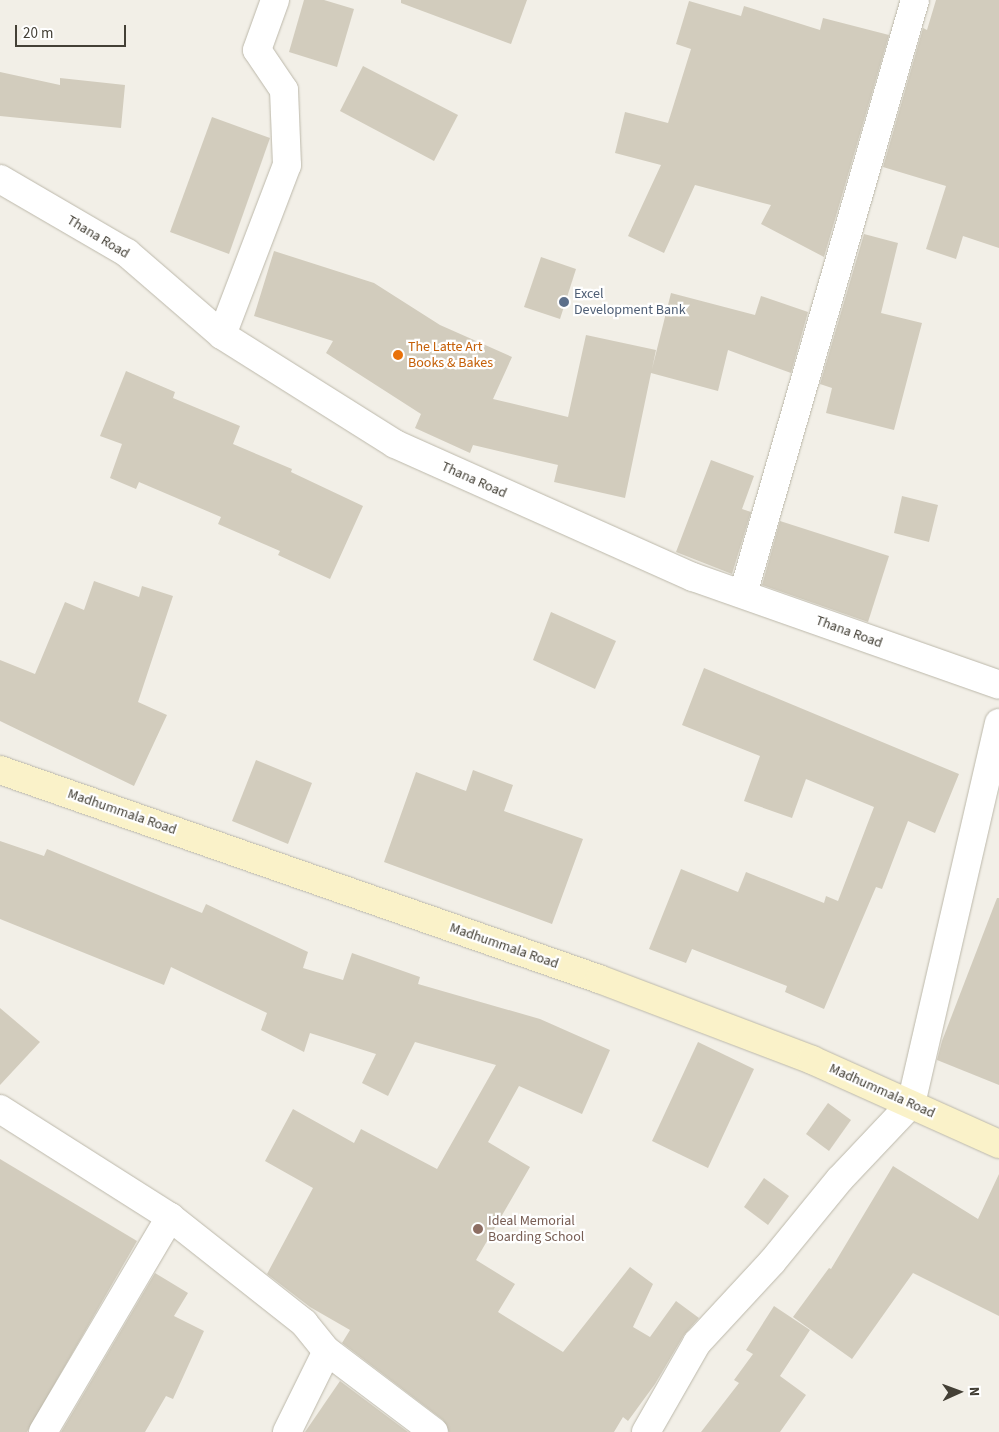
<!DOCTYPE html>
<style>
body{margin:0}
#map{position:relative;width:999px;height:1432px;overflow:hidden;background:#f2efe7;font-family:"Source Sans 3",sans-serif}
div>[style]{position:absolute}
.building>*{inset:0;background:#d2ccbd}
.roads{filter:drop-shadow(0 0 1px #bcb8aa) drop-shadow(0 0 1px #bcb8aa)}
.street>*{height:28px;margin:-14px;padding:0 14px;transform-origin:14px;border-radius:14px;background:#fff}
.secondary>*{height:28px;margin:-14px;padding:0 14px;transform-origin:14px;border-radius:14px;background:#faf2c9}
.dots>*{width:14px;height:14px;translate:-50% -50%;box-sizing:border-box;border:2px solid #fff;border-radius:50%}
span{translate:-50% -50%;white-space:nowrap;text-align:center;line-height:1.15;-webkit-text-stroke:4.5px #fff;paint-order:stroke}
.street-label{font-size:14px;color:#444036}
.service-label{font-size:14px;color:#4e5e75}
.left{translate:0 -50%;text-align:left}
.food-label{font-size:14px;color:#c56008}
.education-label{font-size:14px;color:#785e54}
.north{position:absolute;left:934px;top:1367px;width:50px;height:50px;-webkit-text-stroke:4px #fff;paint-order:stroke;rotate:88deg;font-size:14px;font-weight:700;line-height:20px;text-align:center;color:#444036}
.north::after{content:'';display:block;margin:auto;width:18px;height:22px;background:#444036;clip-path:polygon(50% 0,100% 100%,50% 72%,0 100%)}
.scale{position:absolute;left:15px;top:25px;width:111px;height:22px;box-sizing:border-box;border:2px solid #444036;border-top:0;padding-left:6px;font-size:15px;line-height:18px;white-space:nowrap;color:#444036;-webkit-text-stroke:4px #fff;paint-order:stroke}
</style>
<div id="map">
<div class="building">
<i style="clip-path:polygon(304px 0,324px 0,354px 9px,337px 67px,289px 52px)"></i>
<i style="clip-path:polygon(401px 0,527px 0,511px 44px,401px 3px)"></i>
<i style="clip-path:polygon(936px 0,999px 0,999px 248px,963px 236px,956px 259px,926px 249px,946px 186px,883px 167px,923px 28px,927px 30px)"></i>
<i style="clip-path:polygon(689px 1px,741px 16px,744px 6px,820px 30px,823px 18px,889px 35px,824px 257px,761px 224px,771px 205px,695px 185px,664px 253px,628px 236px,661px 165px,615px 153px,625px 112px,668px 123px,691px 49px,676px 44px)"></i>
<i style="clip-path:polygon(363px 66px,458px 115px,434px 161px,340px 111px)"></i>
<i style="clip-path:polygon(0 72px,60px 85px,60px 78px,125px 85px,121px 128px,0 116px)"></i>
<i style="clip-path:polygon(212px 117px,270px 138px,229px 254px,170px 232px)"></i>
<i style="clip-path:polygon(864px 234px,898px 243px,881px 313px,922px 323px,894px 430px,826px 413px,832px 388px,820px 384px)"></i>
<i style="clip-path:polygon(274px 251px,374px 283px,440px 325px,512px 357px,493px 399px,568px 417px,586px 335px,656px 350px,652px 369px,671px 293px,755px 315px,761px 296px,808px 312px,791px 373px,728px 350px,718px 391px,651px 373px,625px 498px,554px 482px,558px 465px,473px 445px,470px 453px,415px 428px,421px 414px,326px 353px,333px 341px,254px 316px)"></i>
<i style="clip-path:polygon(541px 257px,576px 269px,560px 319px,524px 307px)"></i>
<i style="clip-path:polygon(126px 371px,175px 392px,173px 398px,240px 426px,233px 444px,292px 469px,291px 472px,363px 506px,330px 579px,278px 555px,280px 551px,218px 524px,221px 517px,139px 482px,136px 489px,110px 478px,122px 444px,100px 436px)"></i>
<i style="clip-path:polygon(711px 460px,754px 476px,742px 509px,751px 512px,732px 574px,676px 552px)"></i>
<i style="clip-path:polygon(902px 496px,938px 505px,929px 542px,894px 533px)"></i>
<i style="clip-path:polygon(780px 521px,889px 556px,868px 622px,762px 585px)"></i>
<i style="clip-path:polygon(94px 581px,139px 597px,142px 586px,173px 596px,138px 702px,167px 715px,134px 786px,0 721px,0 660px,35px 674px,65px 602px,84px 610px)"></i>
<i style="clip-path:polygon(551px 612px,616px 641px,595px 689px,533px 660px)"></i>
<i style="clip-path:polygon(704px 668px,959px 774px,935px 833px,908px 821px,882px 889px,876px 887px,824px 1009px,785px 992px,787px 986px,692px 949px,686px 963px,649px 949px,681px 869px,738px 892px,746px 872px,824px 903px,826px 896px,838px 901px,874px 807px,806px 779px,792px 818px,744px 801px,760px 756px,682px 725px)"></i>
<i style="clip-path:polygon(256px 760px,312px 783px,288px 844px,232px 821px)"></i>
<i style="clip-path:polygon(473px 770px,513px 785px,504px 811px,583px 839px,552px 924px,384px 862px,416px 772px,466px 791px)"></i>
<i style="clip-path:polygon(0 841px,44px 856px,47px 849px,202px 913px,206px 904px,308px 952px,303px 968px,343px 980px,352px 953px,420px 977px,418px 984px,540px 1019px,610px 1050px,582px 1114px,519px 1086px,488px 1142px,530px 1167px,476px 1260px,515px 1284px,498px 1312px,563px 1352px,630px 1267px,653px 1284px,633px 1327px,650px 1337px,676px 1301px,699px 1318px,684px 1335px,655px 1384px,628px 1421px,623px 1417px,614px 1432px,449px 1432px,443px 1420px,342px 1343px,350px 1330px,310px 1307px,267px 1274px,313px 1188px,265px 1161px,293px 1109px,354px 1143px,361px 1129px,437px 1169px,496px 1065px,415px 1042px,388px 1096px,362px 1083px,376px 1054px,310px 1033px,304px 1052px,261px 1030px,267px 1013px,171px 967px,164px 985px,0 919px)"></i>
<i style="clip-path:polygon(997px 898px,999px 898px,999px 1085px,937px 1060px,942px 1041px)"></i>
<i style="clip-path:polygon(0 1008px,40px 1042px,0 1085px)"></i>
<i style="clip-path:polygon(698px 1042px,754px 1069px,708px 1168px,652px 1141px)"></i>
<i style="clip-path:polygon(828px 1103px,851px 1120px,829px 1151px,806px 1134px)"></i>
<i style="clip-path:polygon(0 1159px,137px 1241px,27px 1432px,0 1432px)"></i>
<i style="clip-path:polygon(893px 1166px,978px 1219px,999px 1174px,999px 1316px,913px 1273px,852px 1359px,793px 1317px,829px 1268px,831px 1269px)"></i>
<i style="clip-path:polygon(764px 1178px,789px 1196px,768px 1225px,744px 1207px)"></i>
<i style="clip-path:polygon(155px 1273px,188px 1293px,174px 1316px,204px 1331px,173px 1399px,166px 1396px,145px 1432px,61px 1432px)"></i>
<i style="clip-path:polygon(774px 1306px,810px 1330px,780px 1376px,806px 1395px,780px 1432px,701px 1432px,739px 1383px,734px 1380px,753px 1354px,746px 1350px)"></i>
<i style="clip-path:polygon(340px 1381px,408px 1432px,305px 1432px)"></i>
</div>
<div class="roads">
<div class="street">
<i style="left:0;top:179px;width:147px;rotate:30.2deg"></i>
<i style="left:127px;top:253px;width:125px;rotate:40.8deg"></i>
<i style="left:222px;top:335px;width:204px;rotate:32.2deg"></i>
<i style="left:395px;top:444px;width:326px;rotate:24.1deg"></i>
<i style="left:693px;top:577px;width:324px;rotate:19.4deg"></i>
<i style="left:222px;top:335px;width:182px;rotate:-69.1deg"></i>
<i style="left:287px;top:165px;width:75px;rotate:-92.3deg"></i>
<i style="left:284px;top:90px;width:48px;rotate:-124deg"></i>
<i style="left:257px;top:50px;width:53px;rotate:-70.2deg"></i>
<i style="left:743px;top:594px;width:618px;rotate:-73.85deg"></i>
<i style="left:0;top:1109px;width:201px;rotate:32.4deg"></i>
<i style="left:170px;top:1217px;width:171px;rotate:38.3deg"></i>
<i style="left:304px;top:1323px;width:36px;rotate:51deg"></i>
<i style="left:327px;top:1351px;width:134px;rotate:37.1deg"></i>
<i style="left:43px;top:1432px;width:250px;rotate:-59.4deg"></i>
<i style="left:287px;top:1432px;width:90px;rotate:-63.7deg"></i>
<i style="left:646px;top:1432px;width:103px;rotate:-60.2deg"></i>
<i style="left:697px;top:1343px;width:110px;rotate:-47.2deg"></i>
<i style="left:772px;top:1262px;width:107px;rotate:-50.7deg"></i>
<i style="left:840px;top:1179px;width:103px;rotate:-46.6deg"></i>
<i style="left:911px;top:1104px;width:391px;rotate:-77deg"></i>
</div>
<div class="secondary">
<i style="left:0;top:770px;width:634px;rotate:19.23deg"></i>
<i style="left:599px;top:979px;width:228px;rotate:20.8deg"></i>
<i style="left:812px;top:1060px;width:205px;rotate:24.2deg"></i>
</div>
</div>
<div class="dots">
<i style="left:564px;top:302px;background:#5c6f8a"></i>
<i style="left:398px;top:355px;background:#e8710a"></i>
<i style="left:478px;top:1229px;background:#8d6e63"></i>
</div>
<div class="street-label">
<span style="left:98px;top:237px;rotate:31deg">Thana Road</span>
<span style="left:474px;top:480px;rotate:24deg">Thana Road</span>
<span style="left:849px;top:632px;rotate:20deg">Thana Road</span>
<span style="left:122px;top:812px;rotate:19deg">Madhummala Road</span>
<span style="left:504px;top:946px;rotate:19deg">Madhummala Road</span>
<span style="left:882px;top:1091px;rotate:24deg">Madhummala Road</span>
</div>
<div class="service-label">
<span class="left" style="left:574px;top:302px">Excel<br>Development Bank</span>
</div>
<div class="food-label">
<span class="left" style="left:408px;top:355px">The Latte Art<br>Books &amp; Bakes</span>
</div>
<div class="education-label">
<span class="left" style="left:488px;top:1229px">Ideal Memorial<br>Boarding School</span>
</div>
<div class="north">N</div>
<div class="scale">20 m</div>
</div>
